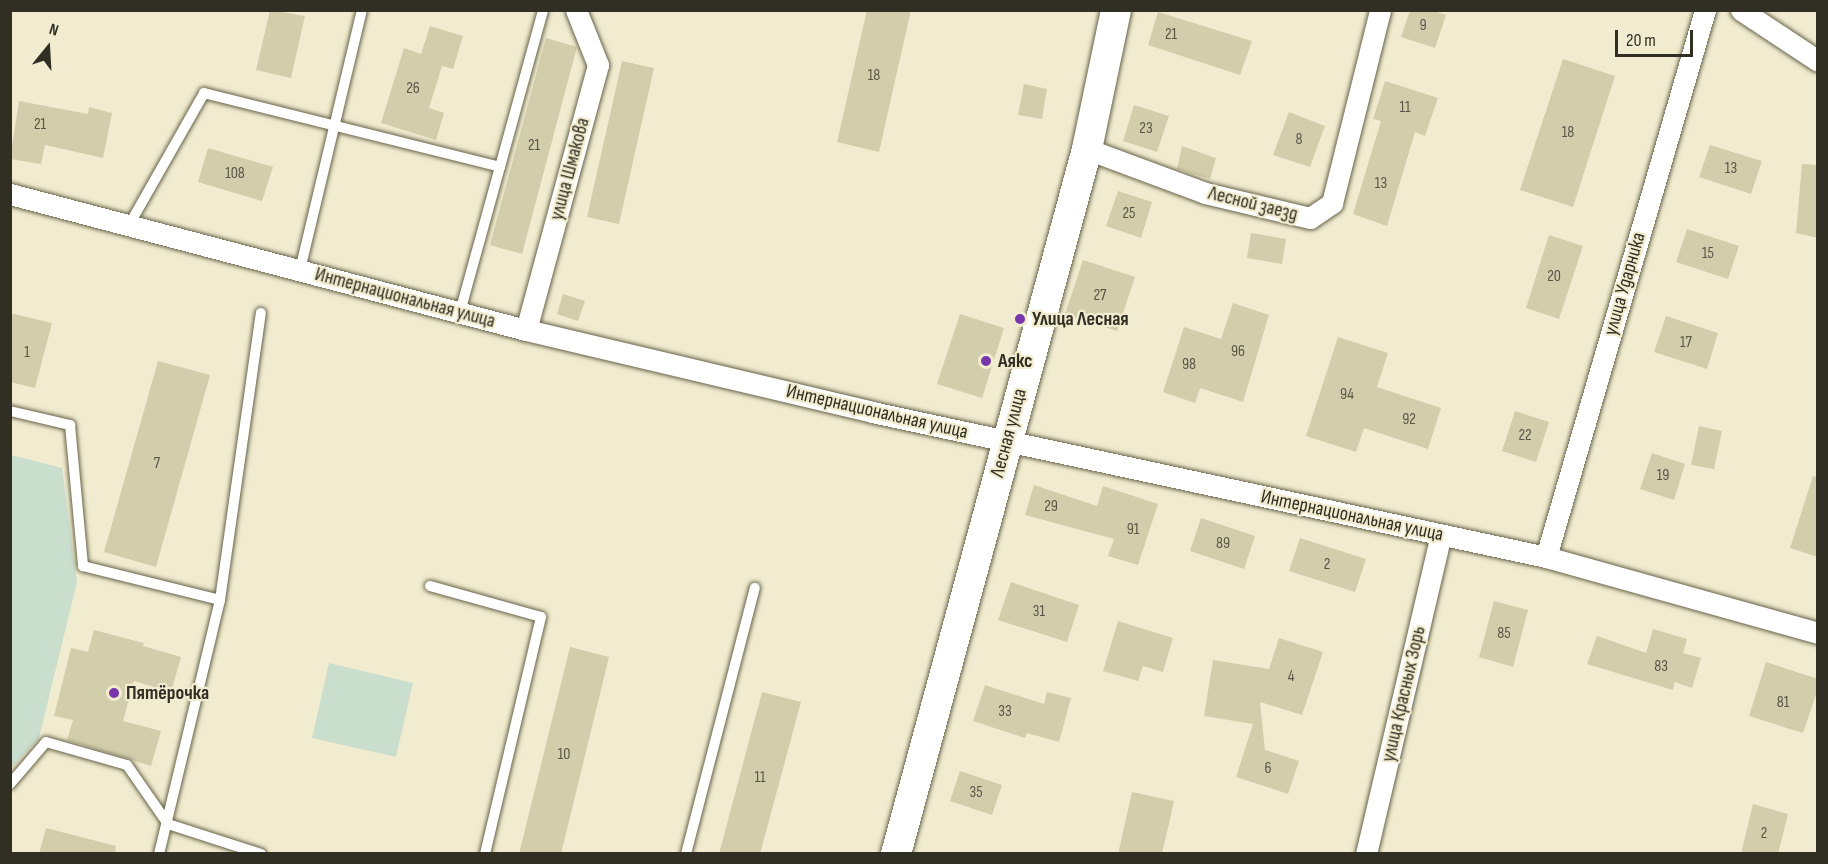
<!DOCTYPE html>
<meta charset="utf-8">
<style>
body{margin:0}
#map{position:relative;width:1828px;height:864px;overflow:hidden;background:#f1eccf;font-family:"Sofia Sans Condensed",sans-serif}
div>[style]{position:absolute}
.green>*{inset:0;background:#cadece}
.building>*{inset:0;background:#d2cdab}
.roads{filter:drop-shadow(0 0 2px #67634a) drop-shadow(0 0 2px #67634a)}
.lane>*{height:10px;margin:-5px;padding:0 5px;transform-origin:5px;border-radius:5px;background:#fff}
.street>*{height:21px;margin:-10.5px;padding:0 10.5px;transform-origin:10.5px;border-radius:10.5px;background:#fff}
.secondary>*{height:30px;margin:-15px;padding:0 15px;transform-origin:15px;border-radius:15px;background:#fff}
.dots>*{width:16px;height:16px;translate:-50% -50%;box-sizing:border-box;border:3px solid #f1eccf;border-radius:50%}
span{translate:-50% -50%;white-space:nowrap;text-align:center;line-height:1.15;-webkit-text-stroke:4.5px #f1eccf;paint-order:stroke}
.number-label{font-size:16px;color:#595646}
.number-label span{-webkit-text-stroke-width:0}
.street-label{font-size:20px;color:#312f24}
.poi-label{font-size:20px;color:#312f24;font-weight:700}
.left{translate:0 -50%;text-align:left}
.frame{position:absolute;inset:0;border:12px solid #312f24;pointer-events:none}
.north{position:absolute;left:18px;top:18px;width:60px;height:60px;-webkit-text-stroke:4px #f1eccf;paint-order:stroke;rotate:18deg;font-size:16px;font-weight:700;line-height:24px;text-align:center;color:#312f24}
.north::after{content:'';display:block;margin:auto;width:21px;height:27px;background:#312f24;clip-path:polygon(50% 0,100% 100%,50% 72%,0 100%)}
.scale{position:absolute;left:1615px;top:30px;width:78px;height:27px;box-sizing:border-box;border:3px solid #312f24;border-top:0;padding-left:8px;font-size:18px;line-height:21px;white-space:nowrap;color:#312f24;-webkit-text-stroke:4px #f1eccf;paint-order:stroke}
</style>
<div id="map">
<div class="green">
<i style="clip-path:polygon(11px 455px,62px 468px,77px 582px,39px 738px,11px 768px)"></i>
<i style="clip-path:polygon(329px 663px,413px 683px,396px 757px,312px 738px)"></i>
</div>
<div class="building">
<i style="clip-path:polygon(270px 10px,305px 16px,291px 78px,256px 70px)"></i>
<i style="clip-path:polygon(867px 10px,911px 10px,879px 152px,837px 142px)"></i>
<i style="clip-path:polygon(1410px 10px,1431px 10px,1446px 15px,1435px 48px,1401px 37px)"></i>
<i style="clip-path:polygon(1158px 12px,1252px 41px,1240px 75px,1148px 45px)"></i>
<i style="clip-path:polygon(430px 26px,463px 36px,453px 69px,442px 66px,429px 108px,444px 113px,436px 140px,381px 123px,404px 48px,421px 54px)"></i>
<i style="clip-path:polygon(546px 38px,577px 47px,522px 254px,490px 245px)"></i>
<i style="clip-path:polygon(1563px 59px,1615px 76px,1573px 207px,1520px 190px)"></i>
<i style="clip-path:polygon(622px 61px,654px 68px,619px 224px,587px 217px)"></i>
<i style="clip-path:polygon(1385px 81px,1438px 98px,1425px 136px,1415px 132px,1387px 226px,1353px 214px,1381px 121px,1373px 119px)"></i>
<i style="clip-path:polygon(1024px 84px,1047px 89px,1042px 119px,1018px 115px)"></i>
<i style="clip-path:polygon(19px 101px,88px 114px,89px 107px,112px 113px,103px 158px,45px 145px,41px 164px,10px 159px)"></i>
<i style="clip-path:polygon(1134px 105px,1169px 116px,1157px 152px,1123px 141px)"></i>
<i style="clip-path:polygon(1289px 112px,1325px 126px,1310px 167px,1273px 155px)"></i>
<i style="clip-path:polygon(1710px 145px,1762px 161px,1751px 194px,1699px 177px)"></i>
<i style="clip-path:polygon(1182px 146px,1216px 158px,1210px 179px,1177px 169px)"></i>
<i style="clip-path:polygon(208px 148px,273px 167px,262px 201px,198px 182px)"></i>
<i style="clip-path:polygon(1802px 164px,1818px 165px,1818px 238px,1796px 233px)"></i>
<i style="clip-path:polygon(1118px 191px,1152px 202px,1141px 238px,1106px 226px)"></i>
<i style="clip-path:polygon(1687px 229px,1739px 246px,1728px 279px,1676px 262px)"></i>
<i style="clip-path:polygon(1251px 233px,1286px 239px,1282px 264px,1247px 258px)"></i>
<i style="clip-path:polygon(1549px 235px,1583px 246px,1559px 319px,1526px 308px)"></i>
<i style="clip-path:polygon(1083px 260px,1135px 277px,1117px 331px,1065px 314px)"></i>
<i style="clip-path:polygon(563px 294px,585px 301px,578px 321px,557px 314px)"></i>
<i style="clip-path:polygon(1233px 303px,1269px 315px,1243px 402px,1200px 388px,1195px 403px,1163px 392px,1184px 327px,1221px 339px)"></i>
<i style="clip-path:polygon(10px 313px,52px 323px,35px 388px,10px 382px)"></i>
<i style="clip-path:polygon(960px 314px,1004px 328px,982px 398px,937px 384px)"></i>
<i style="clip-path:polygon(1666px 316px,1718px 333px,1707px 369px,1654px 352px)"></i>
<i style="clip-path:polygon(1338px 337px,1388px 353px,1377px 387px,1441px 408px,1428px 449px,1364px 428px,1356px 452px,1306px 436px)"></i>
<i style="clip-path:polygon(158px 361px,210px 375px,156px 567px,104px 552px)"></i>
<i style="clip-path:polygon(1515px 411px,1549px 422px,1536px 462px,1502px 451px)"></i>
<i style="clip-path:polygon(1699px 426px,1722px 431px,1714px 469px,1691px 465px)"></i>
<i style="clip-path:polygon(1652px 453px,1685px 464px,1674px 500px,1640px 489px)"></i>
<i style="clip-path:polygon(1813px 476px,1818px 477px,1818px 557px,1790px 548px)"></i>
<i style="clip-path:polygon(1034px 485px,1097px 506px,1103px 486px,1158px 504px,1138px 565px,1108px 556px,1114px 539px,1025px 515px)"></i>
<i style="clip-path:polygon(1201px 518px,1255px 536px,1244px 569px,1190px 551px)"></i>
<i style="clip-path:polygon(1300px 538px,1366px 559px,1355px 592px,1289px 571px)"></i>
<i style="clip-path:polygon(1011px 582px,1079px 605px,1067px 642px,998px 620px)"></i>
<i style="clip-path:polygon(1494px 601px,1528px 610px,1513px 667px,1479px 657px)"></i>
<i style="clip-path:polygon(1118px 621px,1173px 638px,1163px 672px,1143px 666px,1138px 681px,1103px 671px)"></i>
<i style="clip-path:polygon(1653px 629px,1687px 639px,1683px 653px,1701px 658px,1692px 688px,1675px 682px,1673px 690px,1587px 664px,1597px 636px,1646px 653px)"></i>
<i style="clip-path:polygon(94px 630px,144px 643px,143px 646px,181px 657px,171px 692px,134px 681px,123px 721px,161px 731px,151px 766px,67px 740px,73px 720px,54px 716px,71px 648px,88px 652px)"></i>
<i style="clip-path:polygon(1279px 638px,1323px 652px,1302px 715px,1260px 702px,1265px 750px,1299px 761px,1288px 794px,1236px 777px,1253px 724px,1204px 716px,1213px 660px,1269px 669px)"></i>
<i style="clip-path:polygon(570px 647px,609px 657px,561px 854px,519px 854px)"></i>
<i style="clip-path:polygon(1766px 662px,1818px 679px,1818px 689px,1803px 733px,1749px 716px)"></i>
<i style="clip-path:polygon(985px 685px,1044px 704px,1047px 692px,1071px 698px,1059px 742px,1027px 733px,1025px 738px,973px 721px)"></i>
<i style="clip-path:polygon(762px 692px,801px 702px,760px 854px,719px 854px)"></i>
<i style="clip-path:polygon(960px 771px,1002px 785px,992px 815px,950px 801px)"></i>
<i style="clip-path:polygon(1132px 792px,1174px 801px,1162px 854px,1118px 854px)"></i>
<i style="clip-path:polygon(1753px 804px,1788px 814px,1778px 854px,1741px 854px)"></i>
<i style="clip-path:polygon(46px 828px,116px 846px,115px 854px,39px 854px)"></i>
</div>
<div class="roads">
<div class="lane">
<i style="left:128px;top:227px;width:154px;rotate:-60.4deg"></i>
<i style="left:204px;top:93px;width:305px;rotate:14deg"></i>
<i style="left:300px;top:270px;width:267px;rotate:-76.6deg"></i>
<i style="left:460px;top:312px;width:313px;rotate:-74.6deg"></i>
<i style="left:10px;top:411px;width:62px;rotate:13.1deg"></i>
<i style="left:70px;top:425px;width:142px;rotate:84.7deg"></i>
<i style="left:83px;top:566px;width:141px;rotate:13.9deg"></i>
<i style="left:430px;top:586px;width:115px;rotate:15.6deg"></i>
<i style="left:541px;top:617px;width:244px;rotate:103.3deg"></i>
<i style="left:10px;top:784px;width:55px;rotate:-49.4deg"></i>
<i style="left:46px;top:742px;width:84px;rotate:15.9deg"></i>
<i style="left:127px;top:765px;width:72px;rotate:55.2deg"></i>
<i style="left:168px;top:824px;width:98px;rotate:17.9deg"></i>
<i style="left:159px;top:854px;width:261px;rotate:-76.5deg"></i>
<i style="left:220px;top:600px;width:290px;rotate:-81.9deg"></i>
<i style="left:686px;top:854px;width:275px;rotate:-75.5deg"></i>
</div>
<div class="street">
<i style="left:1741px;top:10px;width:92px;rotate:33.5deg"></i>
<i style="left:1087px;top:149px;width:126px;rotate:20.4deg"></i>
<i style="left:1205px;top:193px;width:108px;rotate:13.4deg"></i>
<i style="left:1310px;top:218px;width:27px;rotate:-34deg"></i>
<i style="left:1332px;top:203px;width:199px;rotate:-76deg"></i>
<i style="left:10px;top:194px;width:534px;rotate:14.77deg"></i>
<i style="left:526px;top:330px;width:356px;rotate:13.3deg"></i>
<i style="left:872px;top:412px;width:689px;rotate:12.14deg"></i>
<i style="left:1546px;top:557px;width:282px;rotate:15.6deg"></i>
<i style="left:526px;top:330px;width:275px;rotate:-74.8deg"></i>
<i style="left:598px;top:65px;width:59px;rotate:-111.8deg"></i>
<i style="left:1546px;top:557px;width:570px;rotate:-73.79deg"></i>
<i style="left:1366px;top:854px;width:328px;rotate:-76.8deg"></i>
</div>
<div class="secondary">
<i style="left:896px;top:854px;width:730px;rotate:-74.84deg"></i>
<i style="left:1087px;top:149px;width:142px;rotate:-78.2deg"></i>
</div>
</div>
<div class="dots">
<i style="left:1020px;top:319px;background:#7836aa"></i>
<i style="left:986px;top:361px;background:#7836aa"></i>
<i style="left:114px;top:693px;background:#7836aa"></i>
</div>
<div class="number-label">
<span style="left:1423px;top:26px">9</span>
<span style="left:1171px;top:35px">21</span>
<span style="left:874px;top:76px">18</span>
<span style="left:413px;top:89px">26</span>
<span style="left:1405px;top:108px">11</span>
<span style="left:40px;top:125px">21</span>
<span style="left:1146px;top:129px">23</span>
<span style="left:1568px;top:133px">18</span>
<span style="left:1299px;top:140px">8</span>
<span style="left:534px;top:146px">21</span>
<span style="left:1731px;top:169px">13</span>
<span style="left:235px;top:174px">108</span>
<span style="left:1381px;top:184px">13</span>
<span style="left:1129px;top:214px">25</span>
<span style="left:1708px;top:254px">15</span>
<span style="left:1554px;top:277px">20</span>
<span style="left:1100px;top:296px">27</span>
<span style="left:1686px;top:343px">17</span>
<span style="left:1238px;top:352px">96</span>
<span style="left:27px;top:353px">1</span>
<span style="left:1189px;top:365px">98</span>
<span style="left:1347px;top:395px">94</span>
<span style="left:1409px;top:420px">92</span>
<span style="left:1525px;top:436px">22</span>
<span style="left:157px;top:464px">7</span>
<span style="left:1663px;top:476px">19</span>
<span style="left:1051px;top:507px">29</span>
<span style="left:1133px;top:530px">91</span>
<span style="left:1223px;top:544px">89</span>
<span style="left:1327px;top:565px">2</span>
<span style="left:1039px;top:612px">31</span>
<span style="left:1504px;top:634px">85</span>
<span style="left:1661px;top:667px">83</span>
<span style="left:1291px;top:677px">4</span>
<span style="left:1783px;top:703px">81</span>
<span style="left:1005px;top:712px">33</span>
<span style="left:564px;top:755px">10</span>
<span style="left:1268px;top:769px">6</span>
<span style="left:760px;top:778px">11</span>
<span style="left:976px;top:793px">35</span>
<span style="left:1764px;top:834px">2</span>
</div>
<div class="street-label">
<span style="left:570px;top:169px;rotate:-75deg">улица Шмакова</span>
<span style="left:1253px;top:204px;rotate:14deg">Лесной заезд</span>
<span style="left:1625px;top:284px;rotate:-74deg">улица Ударника</span>
<span style="left:405px;top:298px;rotate:15deg">Интернациональная улица</span>
<span style="left:877px;top:412px;rotate:13deg">Интернациональная улица</span>
<span style="left:1009px;top:433px;rotate:-75deg">Лесная улица</span>
<span style="left:1352px;top:516px;rotate:12deg">Интернациональная улица</span>
<span style="left:1404px;top:694px;rotate:-77deg">улица Красных Зорь</span>
</div>
<div class="poi-label">
<span class="left" style="left:1032px;top:319px">Улица Лесная</span>
<span class="left" style="left:998px;top:361px">Аякс</span>
<span class="left" style="left:126px;top:693px">Пятёрочка</span>
</div>
<div class="frame"></div>
<div class="north">N</div>
<div class="scale">20 m</div>
</div>
